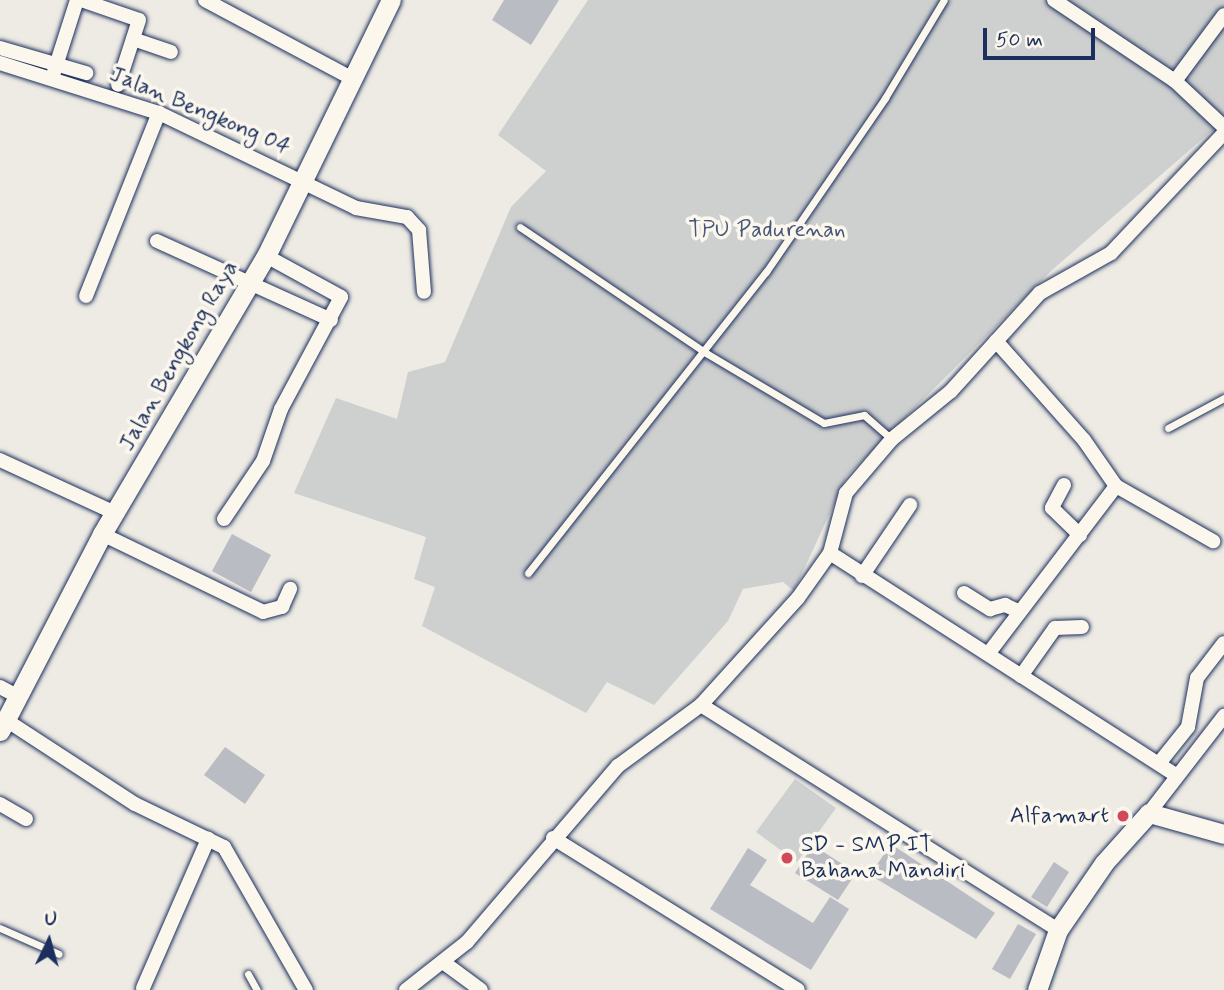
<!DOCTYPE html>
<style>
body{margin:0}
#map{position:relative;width:1224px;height:990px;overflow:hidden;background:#eeebe4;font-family:Mynerve,sans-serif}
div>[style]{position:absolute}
.green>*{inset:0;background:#cecfcf}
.building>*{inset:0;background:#b9bcc3}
.roads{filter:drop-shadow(0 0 2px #1b2f5e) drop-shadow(0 0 2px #1b2f5e)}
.lane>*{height:7px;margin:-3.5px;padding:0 3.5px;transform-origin:3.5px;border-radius:3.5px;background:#fbf7ec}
.street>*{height:14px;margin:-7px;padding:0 7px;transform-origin:7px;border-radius:7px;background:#fbf7ec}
.secondary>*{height:19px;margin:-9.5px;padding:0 9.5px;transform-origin:9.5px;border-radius:9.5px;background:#fbf7ec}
.dots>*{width:19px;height:19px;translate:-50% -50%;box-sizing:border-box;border:4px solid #fbf7ec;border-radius:50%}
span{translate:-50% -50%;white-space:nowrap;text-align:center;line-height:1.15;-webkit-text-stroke:7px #fbf7ec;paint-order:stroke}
.street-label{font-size:23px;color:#1b2f5e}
.park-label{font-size:23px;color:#48577a}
.poi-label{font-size:23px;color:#1b2f5e}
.right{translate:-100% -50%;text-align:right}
.left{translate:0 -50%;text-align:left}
.north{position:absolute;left:14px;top:906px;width:70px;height:70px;-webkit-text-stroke:5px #fbf7ec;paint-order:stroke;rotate:5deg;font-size:19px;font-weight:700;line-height:28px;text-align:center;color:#1b2f5e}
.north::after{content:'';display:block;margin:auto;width:24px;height:32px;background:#1b2f5e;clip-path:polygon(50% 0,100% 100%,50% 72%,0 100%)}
.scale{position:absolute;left:983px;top:28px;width:112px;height:32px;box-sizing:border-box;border:4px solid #1b2f5e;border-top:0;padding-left:9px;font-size:21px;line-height:24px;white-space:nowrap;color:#1b2f5e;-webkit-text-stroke:5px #fbf7ec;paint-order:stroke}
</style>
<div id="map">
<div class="green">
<i style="clip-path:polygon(588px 0,1224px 0,1224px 120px,1051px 271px,847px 476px,794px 591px,783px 582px,743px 589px,728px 621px,654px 705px,607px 682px,586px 713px,422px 626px,435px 587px,414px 579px,426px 537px,294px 493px,336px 398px,397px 419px,408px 372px,445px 362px,511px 207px,546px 171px,498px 135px)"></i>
<i style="clip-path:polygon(795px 779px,836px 808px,797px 862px,756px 832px)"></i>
</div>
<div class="building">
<i style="clip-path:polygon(504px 0,559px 0,531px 45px,492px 20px)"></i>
<i style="clip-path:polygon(232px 534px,271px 555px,251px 592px,212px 571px)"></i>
<i style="clip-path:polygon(225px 747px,265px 775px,245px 804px,204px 775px)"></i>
<i style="clip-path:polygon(891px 844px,995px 913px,976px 939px,870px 875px)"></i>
<i style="clip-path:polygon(813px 845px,856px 873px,838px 900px,795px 873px)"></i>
<i style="clip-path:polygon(748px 848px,767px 860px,750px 885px,813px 923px,830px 897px,849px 909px,811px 970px,710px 909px)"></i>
<i style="clip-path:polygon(1054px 862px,1069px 872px,1047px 907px,1031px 897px)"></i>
<i style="clip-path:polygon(1018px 924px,1036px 934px,1010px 979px,992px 969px)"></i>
</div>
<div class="roads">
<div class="lane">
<i style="left:520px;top:227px;width:225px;rotate:34.1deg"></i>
<i style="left:706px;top:353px;width:137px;rotate:30.7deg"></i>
<i style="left:824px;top:423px;width:41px;rotate:-11.3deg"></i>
<i style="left:864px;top:415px;width:37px;rotate:41deg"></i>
<i style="left:1168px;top:428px;width:64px;rotate:-28.2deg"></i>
<i style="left:528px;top:573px;width:384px;rotate:-51.7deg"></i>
<i style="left:766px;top:272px;width:211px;rotate:-55.6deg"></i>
<i style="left:885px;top:98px;width:114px;rotate:-59deg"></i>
<i style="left:0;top:928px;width:64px;rotate:23.8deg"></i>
<i style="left:248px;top:974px;width:18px;rotate:61deg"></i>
</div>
<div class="street">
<i style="left:81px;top:0;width:61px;rotate:19deg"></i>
<i style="left:139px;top:20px;width:68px;rotate:107.9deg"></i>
<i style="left:205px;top:0;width:166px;rotate:28.1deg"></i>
<i style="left:1054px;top:0;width:146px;rotate:33.8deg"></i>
<i style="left:1175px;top:81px;width:67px;rotate:43.2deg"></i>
<i style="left:133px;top:39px;width:40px;rotate:18.9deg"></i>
<i style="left:0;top:48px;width:90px;rotate:16.2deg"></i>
<i style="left:0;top:63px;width:167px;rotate:17.5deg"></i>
<i style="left:159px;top:113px;width:219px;rotate:25.7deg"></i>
<i style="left:356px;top:208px;width:52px;rotate:10deg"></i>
<i style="left:407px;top:217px;width:18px;rotate:47deg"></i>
<i style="left:419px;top:230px;width:62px;rotate:85.4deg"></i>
<i style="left:54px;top:72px;width:76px;rotate:-72.3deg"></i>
<i style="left:1175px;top:81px;width:82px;rotate:-53.4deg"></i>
<i style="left:157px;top:241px;width:191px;rotate:24.4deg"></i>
<i style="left:86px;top:296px;width:197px;rotate:-68.3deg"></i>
<i style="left:996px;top:341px;width:132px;rotate:48.4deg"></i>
<i style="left:1084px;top:440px;width:56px;rotate:55.2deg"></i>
<i style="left:0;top:460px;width:127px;rotate:24.7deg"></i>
<i style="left:1064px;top:485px;width:26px;rotate:118deg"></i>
<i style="left:1052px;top:508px;width:39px;rotate:44deg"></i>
<i style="left:224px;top:519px;width:70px;rotate:-56.1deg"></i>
<i style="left:263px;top:461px;width:55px;rotate:-70.9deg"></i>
<i style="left:281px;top:409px;width:127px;rotate:-61.8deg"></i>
<i style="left:341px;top:297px;width:85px;rotate:-151.3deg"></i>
<i style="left:102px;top:534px;width:179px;rotate:25.8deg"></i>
<i style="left:263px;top:612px;width:20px;rotate:-15deg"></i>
<i style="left:282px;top:607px;width:20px;rotate:-66deg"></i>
<i style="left:830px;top:553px;width:411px;rotate:32.7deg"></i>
<i style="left:862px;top:576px;width:86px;rotate:-55.9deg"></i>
<i style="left:964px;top:593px;width:31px;rotate:32deg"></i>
<i style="left:990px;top:609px;width:16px;rotate:-15deg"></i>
<i style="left:1005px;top:605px;width:14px;rotate:25deg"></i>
<i style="left:988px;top:654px;width:211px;rotate:-52.7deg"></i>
<i style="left:1116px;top:486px;width:112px;rotate:29.6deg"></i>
<i style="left:1021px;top:676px;width:59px;rotate:-54.7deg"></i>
<i style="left:1055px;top:628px;width:27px;rotate:-2deg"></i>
<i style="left:0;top:687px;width:19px;rotate:28deg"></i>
<i style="left:701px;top:705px;width:422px;rotate:32.2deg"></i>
<i style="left:6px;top:720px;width:154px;rotate:33.1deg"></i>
<i style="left:135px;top:804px;width:99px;rotate:25.8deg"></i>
<i style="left:224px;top:847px;width:165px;rotate:60.2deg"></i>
<i style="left:1160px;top:762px;width:45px;rotate:-51.3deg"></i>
<i style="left:1188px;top:727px;width:50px;rotate:-79.6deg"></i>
<i style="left:1197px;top:678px;width:44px;rotate:-52.4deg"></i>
<i style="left:0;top:804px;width:30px;rotate:30deg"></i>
<i style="left:1149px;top:813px;width:123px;rotate:-52.3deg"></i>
<i style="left:553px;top:838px;width:288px;rotate:31.8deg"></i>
<i style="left:443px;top:962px;width:47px;rotate:36.4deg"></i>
<i style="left:143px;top:988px;width:163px;rotate:-66.4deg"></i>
<i style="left:406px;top:990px;width:78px;rotate:-38.2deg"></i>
<i style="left:467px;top:942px;width:232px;rotate:-49.4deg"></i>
<i style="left:618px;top:766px;width:103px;rotate:-36.3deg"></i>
<i style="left:701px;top:705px;width:144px;rotate:-47.8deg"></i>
<i style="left:798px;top:598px;width:55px;rotate:-54.6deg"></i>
<i style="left:830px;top:553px;width:62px;rotate:-75.1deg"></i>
<i style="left:846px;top:493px;width:71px;rotate:-49.6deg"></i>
<i style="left:892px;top:439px;width:76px;rotate:-39.1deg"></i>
<i style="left:951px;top:391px;width:132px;rotate:-47.8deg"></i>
<i style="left:1040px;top:293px;width:81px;rotate:-29.4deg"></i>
<i style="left:1111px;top:253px;width:165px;rotate:-46.7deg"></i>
</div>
<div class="secondary">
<i style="left:0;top:731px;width:222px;rotate:-62.6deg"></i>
<i style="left:102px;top:534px;width:323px;rotate:-59.5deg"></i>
<i style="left:266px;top:256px;width:285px;rotate:-64deg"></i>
<i style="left:1037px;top:990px;width:64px;rotate:-70.7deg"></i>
<i style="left:1058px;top:930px;width:81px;rotate:-55.5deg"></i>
<i style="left:1104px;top:863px;width:67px;rotate:-48deg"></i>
<i style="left:1149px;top:813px;width:78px;rotate:15.6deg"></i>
</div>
</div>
<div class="dots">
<i style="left:1123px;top:816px;background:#d1495b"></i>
<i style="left:787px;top:858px;background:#d1495b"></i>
</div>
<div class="street-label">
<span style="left:200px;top:111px;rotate:23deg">Jalan Bengkong 04</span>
<span style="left:179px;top:356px;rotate:-60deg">Jalan Bengkong Raya</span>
</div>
<div class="park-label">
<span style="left:767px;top:230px">TPU Padurenan</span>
</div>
<div class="poi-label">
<span class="right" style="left:1109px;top:816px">Alfamart</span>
<span class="left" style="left:801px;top:858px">SD - SMP IT<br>Bahana Mandiri</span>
</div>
<div class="north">U</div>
<div class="scale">50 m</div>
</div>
